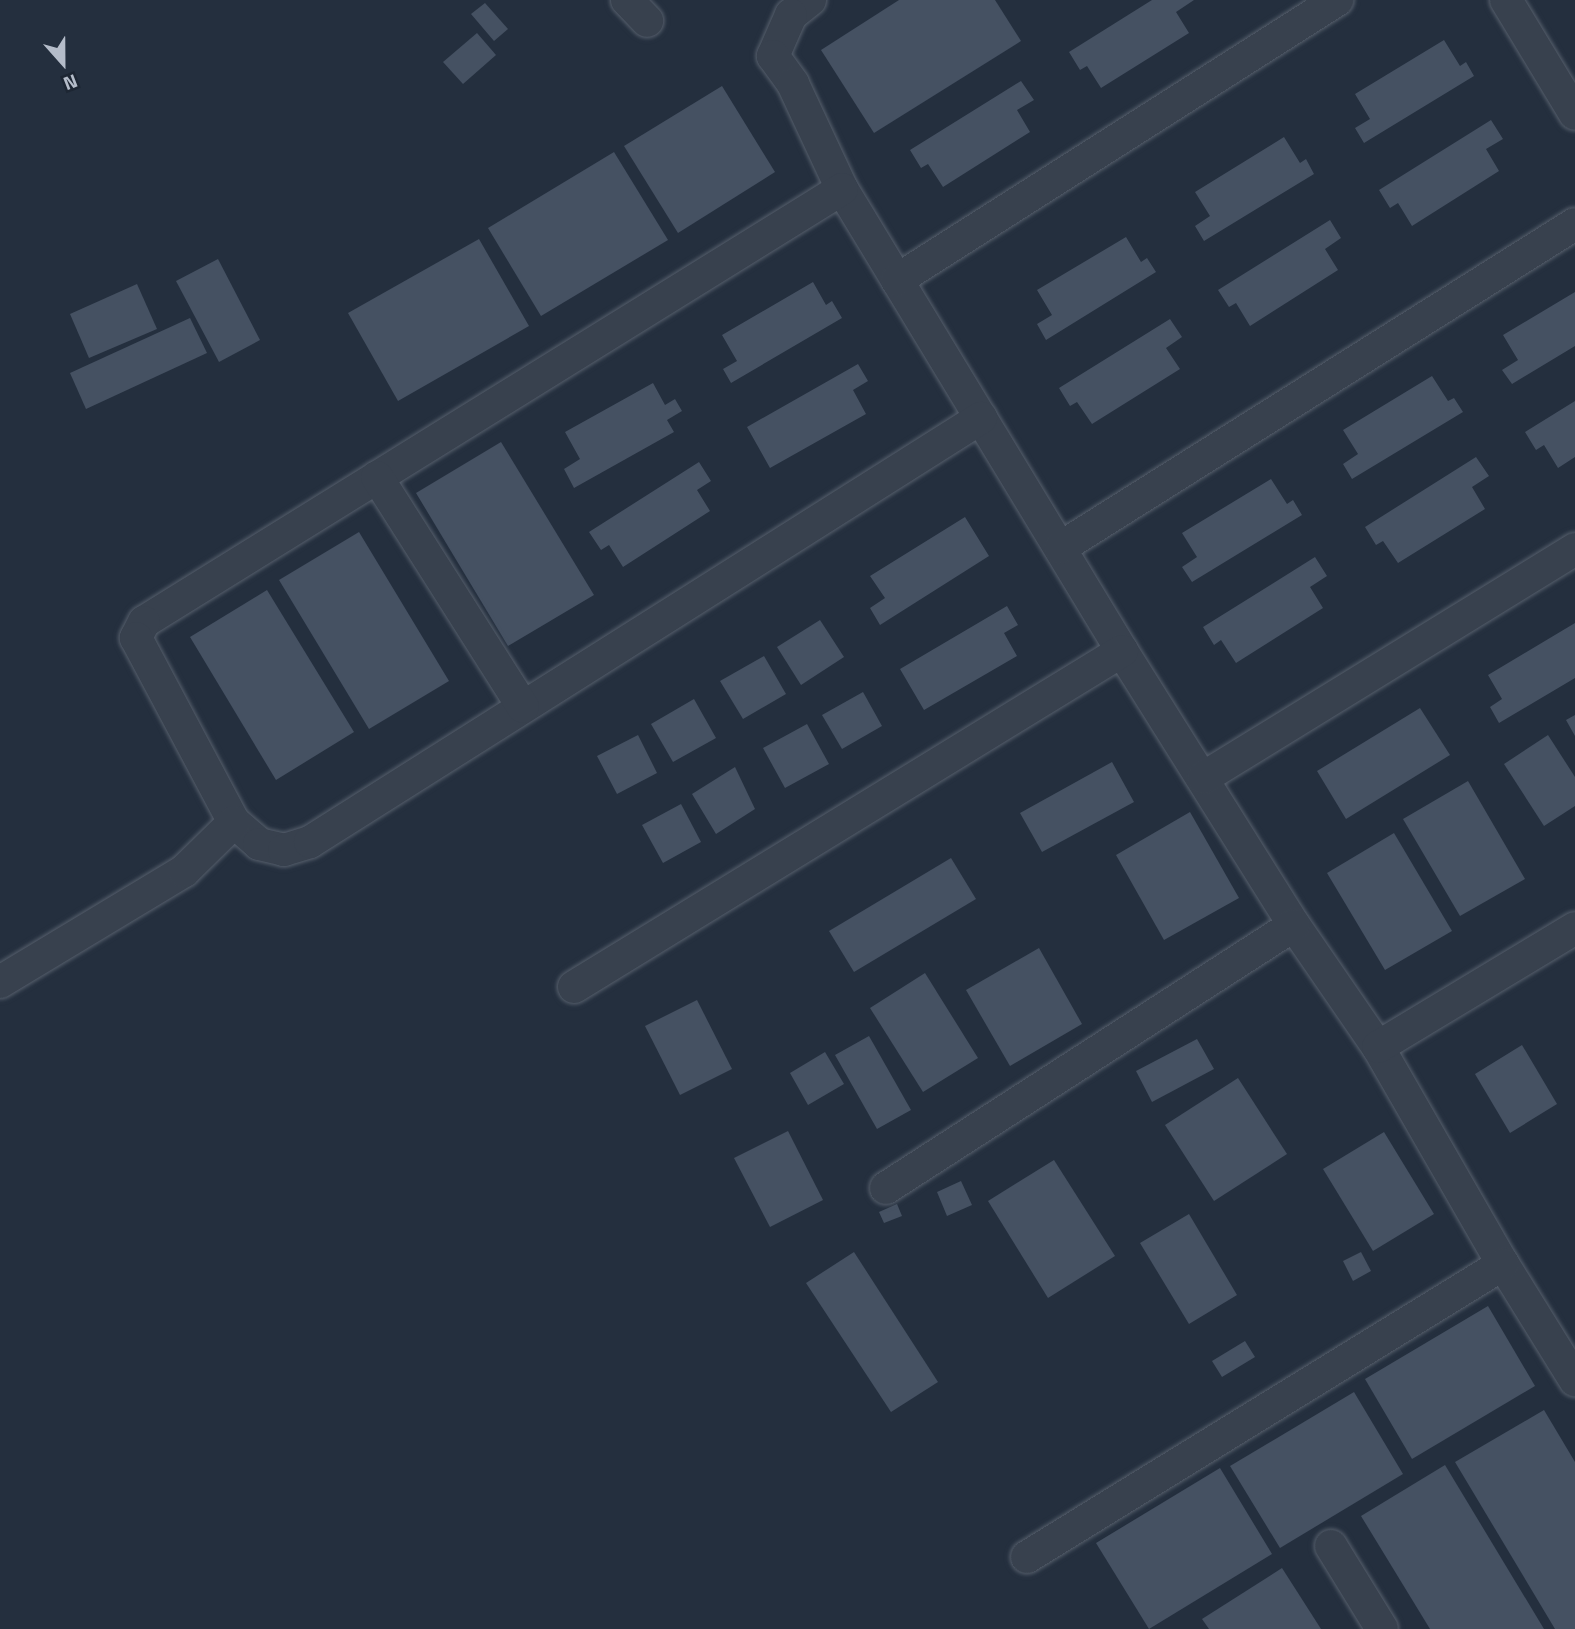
<!DOCTYPE html>
<style>
body{margin:0}
#map{position:relative;width:1575px;height:1629px;overflow:hidden;background:#242f3e;font-family:"Titillium Web",sans-serif}
div>[style]{position:absolute}
.building>*{inset:0;background:#455162}
.roads{filter:drop-shadow(0 0 2px #565f6c) drop-shadow(0 0 2px #565f6c)}
.minor>*{height:32px;margin:-16px;padding:0 16px;transform-origin:16px;border-radius:16px;background:#38414e}
span{translate:-50% -50%;white-space:nowrap;text-align:center;line-height:1.15;-webkit-text-stroke:6px #1d2633;paint-order:stroke}
.north{position:absolute;left:28px;top:28px;width:70px;height:70px;-webkit-text-stroke:5px #1d2633;paint-order:stroke;rotate:159deg;font-size:19px;font-weight:700;line-height:28px;text-align:center;color:#b4bcc9}
.north::after{content:'';display:block;margin:auto;width:24px;height:32px;background:#b4bcc9;clip-path:polygon(50% 0,100% 100%,50% 72%,0 100%)}
</style>
<div id="map">
<div class="building">
<i style="clip-path:polygon(899px 0,995px 0,1021px 41px,874px 133px,821px 50px)"></i>
<i style="clip-path:polygon(1152px 0,1194px 0,1176px 12px,1189px 33px,1101px 88px,1087px 66px,1080px 70px,1069px 52px)"></i>
<i style="clip-path:polygon(485px 3px,508px 29px,494px 41px,471px 14px)"></i>
<i style="clip-path:polygon(477px 33px,496px 55px,463px 84px,443px 62px)"></i>
<i style="clip-path:polygon(1444px 40px,1460px 66px,1466px 62px,1474px 76px,1364px 143px,1355px 128px,1370px 119px,1355px 94px)"></i>
<i style="clip-path:polygon(1021px 81px,1034px 100px,1017px 110px,1030px 132px,943px 187px,928px 164px,921px 168px,910px 150px)"></i>
<i style="clip-path:polygon(722px 86px,775px 172px,678px 233px,624px 146px)"></i>
<i style="clip-path:polygon(1491px 120px,1503px 139px,1486px 149px,1499px 171px,1412px 226px,1398px 203px,1390px 208px,1379px 190px)"></i>
<i style="clip-path:polygon(1284px 137px,1300px 163px,1306px 159px,1314px 174px,1204px 241px,1195px 226px,1210px 216px,1195px 192px)"></i>
<i style="clip-path:polygon(614px 152px,668px 240px,541px 316px,488px 228px)"></i>
<i style="clip-path:polygon(1330px 220px,1341px 238px,1325px 249px,1338px 270px,1250px 326px,1236px 303px,1229px 307px,1218px 290px)"></i>
<i style="clip-path:polygon(1126px 237px,1141px 262px,1147px 258px,1156px 272px,1046px 340px,1037px 324px,1052px 315px,1037px 290px)"></i>
<i style="clip-path:polygon(479px 239px,529px 326px,398px 401px,348px 313px)"></i>
<i style="clip-path:polygon(218px 259px,260px 340px,219px 362px,176px 281px)"></i>
<i style="clip-path:polygon(813px 282px,826px 305px,832px 301px,842px 318px,731px 383px,723px 369px,737px 361px,722px 335px)"></i>
<i style="clip-path:polygon(137px 284px,157px 329px,89px 358px,70px 314px)"></i>
<i style="clip-path:polygon(1575px 292px,1575px 346px,1512px 384px,1502px 370px,1518px 360px,1503px 335px)"></i>
<i style="clip-path:polygon(190px 318px,207px 353px,86px 409px,70px 373px)"></i>
<i style="clip-path:polygon(1170px 319px,1182px 337px,1166px 348px,1180px 369px,1092px 424px,1077px 402px,1070px 406px,1059px 388px)"></i>
<i style="clip-path:polygon(858px 364px,868px 381px,853px 390px,866px 414px,770px 468px,747px 427px)"></i>
<i style="clip-path:polygon(1432px 376px,1448px 401px,1454px 398px,1463px 412px,1352px 479px,1343px 464px,1358px 454px,1343px 430px)"></i>
<i style="clip-path:polygon(653px 383px,665px 405px,675px 399px,682px 411px,667px 420px,674px 432px,574px 488px,564px 469px,580px 459px,565px 432px)"></i>
<i style="clip-path:polygon(1575px 401px,1575px 457px,1558px 468px,1544px 445px,1536px 450px,1525px 432px)"></i>
<i style="clip-path:polygon(501px 442px,594px 595px,508px 646px,416px 493px)"></i>
<i style="clip-path:polygon(1476px 457px,1489px 476px,1472px 487px,1485px 509px,1398px 563px,1383px 541px,1376px 545px,1365px 527px)"></i>
<i style="clip-path:polygon(699px 462px,711px 481px,697px 490px,710px 511px,623px 567px,609px 545px,601px 550px,589px 532px)"></i>
<i style="clip-path:polygon(1271px 479px,1287px 504px,1293px 500px,1302px 515px,1192px 582px,1182px 567px,1197px 557px,1182px 533px)"></i>
<i style="clip-path:polygon(965px 517px,989px 556px,880px 625px,870px 608px,885px 598px,870px 576px)"></i>
<i style="clip-path:polygon(359px 532px,449px 681px,369px 729px,279px 580px)"></i>
<i style="clip-path:polygon(1315px 557px,1327px 576px,1310px 587px,1323px 608px,1236px 663px,1221px 640px,1214px 645px,1203px 627px)"></i>
<i style="clip-path:polygon(267px 590px,354px 732px,276px 780px,190px 637px)"></i>
<i style="clip-path:polygon(1007px 606px,1018px 625px,1004px 633px,1017px 656px,924px 710px,900px 669px)"></i>
<i style="clip-path:polygon(820px 620px,844px 657px,801px 685px,777px 647px)"></i>
<i style="clip-path:polygon(1575px 623px,1575px 678px,1499px 723px,1490px 707px,1502px 699px,1488px 675px)"></i>
<i style="clip-path:polygon(764px 656px,786px 694px,743px 719px,720px 681px)"></i>
<i style="clip-path:polygon(863px 692px,882px 726px,842px 749px,822px 715px)"></i>
<i style="clip-path:polygon(694px 699px,716px 738px,673px 762px,651px 724px)"></i>
<i style="clip-path:polygon(1420px 708px,1450px 755px,1346px 819px,1317px 771px)"></i>
<i style="clip-path:polygon(1575px 715px,1575px 736px,1566px 720px)"></i>
<i style="clip-path:polygon(807px 724px,829px 764px,785px 788px,763px 748px)"></i>
<i style="clip-path:polygon(638px 735px,657px 773px,617px 794px,597px 756px)"></i>
<i style="clip-path:polygon(1548px 735px,1575px 777px,1575px 806px,1544px 826px,1504px 764px)"></i>
<i style="clip-path:polygon(1112px 762px,1134px 802px,1042px 852px,1020px 813px)"></i>
<i style="clip-path:polygon(735px 767px,755px 809px,716px 834px,692px 794px)"></i>
<i style="clip-path:polygon(1468px 781px,1525px 879px,1460px 916px,1403px 819px)"></i>
<i style="clip-path:polygon(681px 804px,701px 842px,663px 863px,642px 825px)"></i>
<i style="clip-path:polygon(1190px 812px,1239px 898px,1164px 940px,1116px 855px)"></i>
<i style="clip-path:polygon(1394px 833px,1452px 931px,1385px 970px,1327px 873px)"></i>
<i style="clip-path:polygon(951px 858px,976px 899px,854px 972px,829px 931px)"></i>
<i style="clip-path:polygon(1039px 948px,1082px 1024px,1010px 1066px,966px 990px)"></i>
<i style="clip-path:polygon(925px 973px,978px 1058px,923px 1092px,870px 1008px)"></i>
<i style="clip-path:polygon(697px 1000px,732px 1069px,680px 1095px,645px 1026px)"></i>
<i style="clip-path:polygon(869px 1036px,911px 1110px,877px 1129px,835px 1055px)"></i>
<i style="clip-path:polygon(1197px 1039px,1214px 1069px,1152px 1102px,1136px 1071px)"></i>
<i style="clip-path:polygon(1522px 1045px,1557px 1104px,1510px 1133px,1475px 1074px)"></i>
<i style="clip-path:polygon(825px 1052px,844px 1084px,808px 1105px,790px 1073px)"></i>
<i style="clip-path:polygon(1238px 1078px,1287px 1154px,1214px 1201px,1165px 1125px)"></i>
<i style="clip-path:polygon(788px 1131px,823px 1200px,770px 1227px,734px 1158px)"></i>
<i style="clip-path:polygon(1384px 1132px,1434px 1214px,1373px 1251px,1323px 1169px)"></i>
<i style="clip-path:polygon(1054px 1160px,1115px 1256px,1048px 1298px,988px 1201px)"></i>
<i style="clip-path:polygon(961px 1181px,972px 1205px,947px 1216px,937px 1192px)"></i>
<i style="clip-path:polygon(897px 1204px,902px 1216px,884px 1223px,879px 1212px)"></i>
<i style="clip-path:polygon(1189px 1214px,1237px 1295px,1189px 1324px,1140px 1243px)"></i>
<i style="clip-path:polygon(854px 1252px,938px 1382px,891px 1412px,806px 1283px)"></i>
<i style="clip-path:polygon(1361px 1252px,1371px 1271px,1353px 1281px,1343px 1261px)"></i>
<i style="clip-path:polygon(1488px 1306px,1535px 1386px,1412px 1459px,1365px 1379px)"></i>
<i style="clip-path:polygon(1245px 1341px,1255px 1357px,1222px 1377px,1212px 1361px)"></i>
<i style="clip-path:polygon(1354px 1392px,1403px 1474px,1280px 1548px,1230px 1466px)"></i>
<i style="clip-path:polygon(1544px 1410px,1575px 1462px,1575px 1629px,1555px 1629px,1455px 1462px)"></i>
<i style="clip-path:polygon(1445px 1465px,1544px 1629px,1430px 1629px,1361px 1516px)"></i>
<i style="clip-path:polygon(1220px 1468px,1272px 1554px,1149px 1629px,1096px 1543px)"></i>
<i style="clip-path:polygon(1282px 1568px,1321px 1629px,1209px 1629px,1202px 1619px)"></i>
</div>
<div class="roads">
<div class="minor">
<i style="left:627px;top:0;width:29px;rotate:46deg"></i>
<i style="left:810px;top:0;width:24px;rotate:142deg"></i>
<i style="left:791px;top:15px;width:45px;rotate:113.7deg"></i>
<i style="left:773px;top:56px;width:34px;rotate:54deg"></i>
<i style="left:793px;top:84px;width:116px;rotate:65deg"></i>
<i style="left:842px;top:189px;width:540px;rotate:58.78deg"></i>
<i style="left:1122px;top:651px;width:324px;rotate:57.9deg"></i>
<i style="left:1294px;top:925px;width:148px;rotate:55.5deg"></i>
<i style="left:1378px;top:1047px;width:250px;rotate:60.1deg"></i>
<i style="left:1503px;top:1264px;width:137px;rotate:58.2deg"></i>
<i style="left:1506px;top:0;width:133px;rotate:58.8deg"></i>
<i style="left:842px;top:189px;width:821px;rotate:148.19deg"></i>
<i style="left:144px;top:622px;width:18px;rotate:117deg"></i>
<i style="left:136px;top:638px;width:208px;rotate:62deg"></i>
<i style="left:234px;top:822px;width:33px;rotate:41deg"></i>
<i style="left:259px;top:844px;width:26px;rotate:13deg"></i>
<i style="left:284px;top:850px;width:27px;rotate:-17deg"></i>
<i style="left:310px;top:842px;width:794px;rotate:-32.29deg"></i>
<i style="left:897px;top:280px;width:522px;rotate:-32.47deg"></i>
<i style="left:377px;top:477px;width:272px;rotate:57.6deg"></i>
<i style="left:1060px;top:548px;width:608px;rotate:-32.18deg"></i>
<i style="left:1203px;top:778px;width:437px;rotate:-31.6deg"></i>
<i style="left:0;top:982px;width:215px;rotate:-31.1deg"></i>
<i style="left:184px;top:871px;width:70px;rotate:-44.4deg"></i>
<i style="left:574px;top:987px;width:643px;rotate:-31.51deg"></i>
<i style="left:1378px;top:1047px;width:230px;rotate:-31.1deg"></i>
<i style="left:886px;top:1188px;width:485px;rotate:-32.8deg"></i>
<i style="left:1331px;top:1546px;width:97px;rotate:58.4deg"></i>
<i style="left:1027px;top:1557px;width:559px;rotate:-31.61deg"></i>
</div>
</div>
<div class="north">N</div>
</div>
